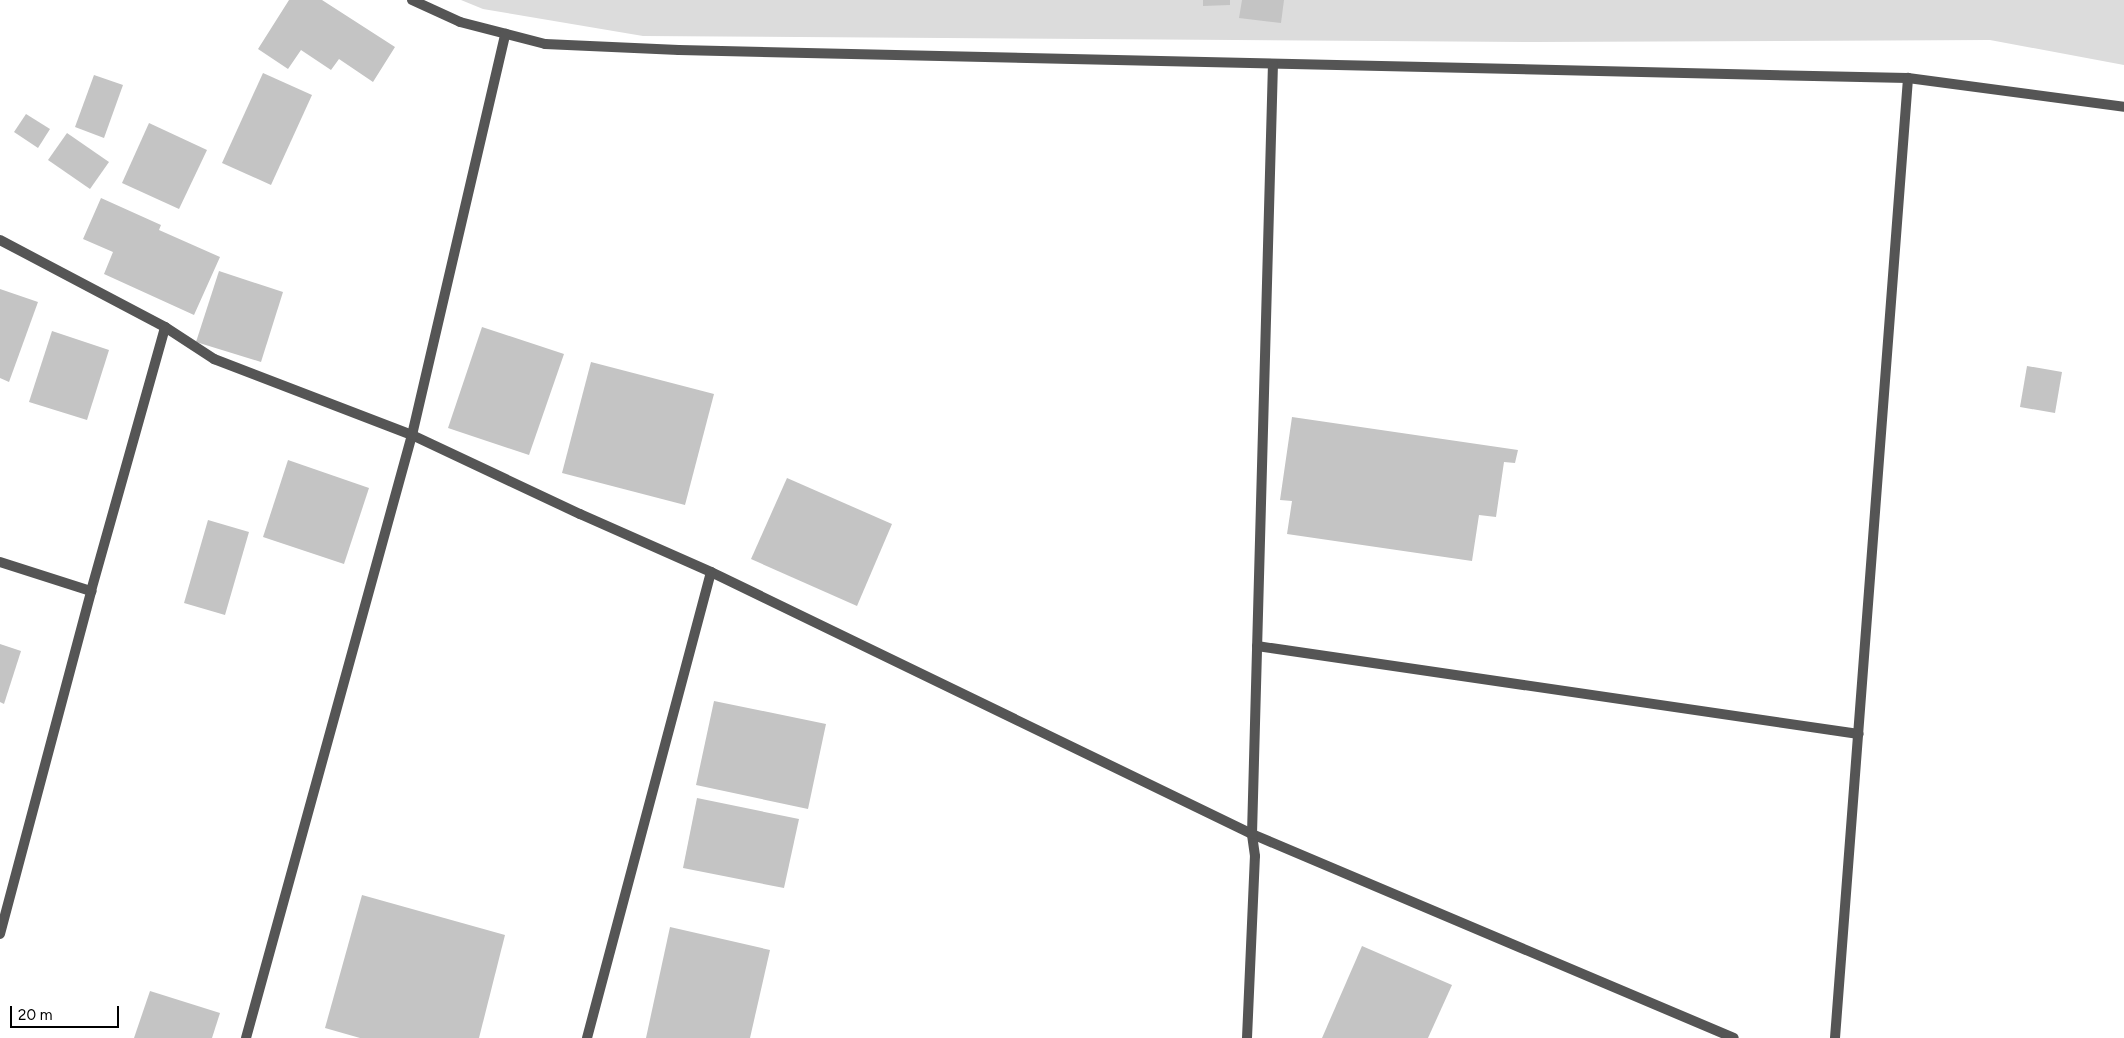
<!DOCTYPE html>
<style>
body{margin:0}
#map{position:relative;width:2124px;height:1038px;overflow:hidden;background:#fff;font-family:Figtree,sans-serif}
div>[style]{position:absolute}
.green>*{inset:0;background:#dcdcdc}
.building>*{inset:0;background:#c4c4c4}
.street>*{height:10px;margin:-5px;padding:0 5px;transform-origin:5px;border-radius:5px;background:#555}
span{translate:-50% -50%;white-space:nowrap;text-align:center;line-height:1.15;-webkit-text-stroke:4.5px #fff;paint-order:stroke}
.scale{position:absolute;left:10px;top:1006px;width:109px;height:22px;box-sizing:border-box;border:2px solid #000;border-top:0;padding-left:6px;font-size:15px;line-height:18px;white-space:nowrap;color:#000;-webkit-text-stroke:4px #fff;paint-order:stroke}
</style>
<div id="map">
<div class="green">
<i style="clip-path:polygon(461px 0,2124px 0,2124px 65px,1990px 40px,1534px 42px,643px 36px,483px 9px)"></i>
</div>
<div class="building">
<i style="clip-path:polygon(289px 0,322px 0,395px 47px,373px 82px,339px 59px,331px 70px,301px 50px,288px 69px,258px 49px)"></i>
<i style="clip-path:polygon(1203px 0,1230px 0,1230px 5px,1203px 6px)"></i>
<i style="clip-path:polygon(1242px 0,1284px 0,1281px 23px,1239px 18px)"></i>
<i style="clip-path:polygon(263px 73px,312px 95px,271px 185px,222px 163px)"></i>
<i style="clip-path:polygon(94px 75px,123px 85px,104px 138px,75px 127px)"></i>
<i style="clip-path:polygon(26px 114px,50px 129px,38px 148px,14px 132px)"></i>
<i style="clip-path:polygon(149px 123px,207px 150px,179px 209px,122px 183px)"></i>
<i style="clip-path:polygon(67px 133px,109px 162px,90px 189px,48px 160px)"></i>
<i style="clip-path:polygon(101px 198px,161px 225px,159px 230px,220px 257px,194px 315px,104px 274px,113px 252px,83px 239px)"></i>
<i style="clip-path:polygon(219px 271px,283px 292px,261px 362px,196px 342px)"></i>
<i style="clip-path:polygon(0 289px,38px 302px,9px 382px,0 378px)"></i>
<i style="clip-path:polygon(482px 327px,564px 354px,529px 455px,448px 428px)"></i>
<i style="clip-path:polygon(52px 331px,109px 350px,87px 420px,29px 402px)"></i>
<i style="clip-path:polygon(591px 362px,714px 394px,685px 505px,562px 473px)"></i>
<i style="clip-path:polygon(2027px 366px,2062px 372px,2055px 413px,2020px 407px)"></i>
<i style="clip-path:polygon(1292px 417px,1518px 450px,1515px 463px,1504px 462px,1496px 517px,1479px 515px,1472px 561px,1287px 534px,1292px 501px,1280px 500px)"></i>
<i style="clip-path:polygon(288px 460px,369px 488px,344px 564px,263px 537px)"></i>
<i style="clip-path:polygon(787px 478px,892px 524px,857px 606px,751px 559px)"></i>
<i style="clip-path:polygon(208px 520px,249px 532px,225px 615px,184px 603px)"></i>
<i style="clip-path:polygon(0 644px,21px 651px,4px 704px,0 702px)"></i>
<i style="clip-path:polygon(714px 701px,826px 724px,808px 809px,696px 785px)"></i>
<i style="clip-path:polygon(697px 798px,799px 819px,784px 888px,683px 868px)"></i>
<i style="clip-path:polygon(362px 895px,505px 935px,479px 1038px,360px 1038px,325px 1028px)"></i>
<i style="clip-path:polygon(670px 927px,770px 950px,750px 1038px,646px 1038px)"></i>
<i style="clip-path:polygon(1362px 946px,1452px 985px,1428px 1038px,1322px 1038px)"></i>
<i style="clip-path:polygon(150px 991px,220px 1013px,212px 1038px,134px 1038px)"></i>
</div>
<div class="street">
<i style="left:412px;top:0;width:53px;rotate:24.6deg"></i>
<i style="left:460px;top:22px;width:88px;rotate:14.5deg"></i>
<i style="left:545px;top:44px;width:134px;rotate:2.6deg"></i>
<i style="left:679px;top:50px;width:1229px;rotate:1.31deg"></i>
<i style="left:1908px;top:78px;width:218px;rotate:7.6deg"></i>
<i style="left:0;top:240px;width:187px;rotate:27.8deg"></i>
<i style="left:165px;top:327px;width:59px;rotate:33.1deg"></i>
<i style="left:214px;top:359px;width:212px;rotate:21deg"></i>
<i style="left:412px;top:435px;width:186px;rotate:25.2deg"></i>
<i style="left:580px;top:514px;width:143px;rotate:23.9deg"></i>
<i style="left:711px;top:572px;width:601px;rotate:25.84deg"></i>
<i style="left:1252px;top:834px;width:523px;rotate:22.94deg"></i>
<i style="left:0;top:562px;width:96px;rotate:17.7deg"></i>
<i style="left:1257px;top:646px;width:608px;rotate:8.32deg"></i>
<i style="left:0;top:934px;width:355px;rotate:-75.1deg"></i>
<i style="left:91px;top:591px;width:274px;rotate:-74.3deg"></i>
<i style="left:246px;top:1038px;width:625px;rotate:-74.61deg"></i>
<i style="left:412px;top:435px;width:412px;rotate:-76.9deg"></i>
<i style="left:587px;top:1038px;width:482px;rotate:-75.1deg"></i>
<i style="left:1247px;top:1038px;width:182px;rotate:-87.5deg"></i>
<i style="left:1255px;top:856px;width:22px;rotate:-98deg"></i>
<i style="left:1252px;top:834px;width:770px;rotate:-88.44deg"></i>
<i style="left:1835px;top:1038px;width:963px;rotate:-85.65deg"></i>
</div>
<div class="scale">20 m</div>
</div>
